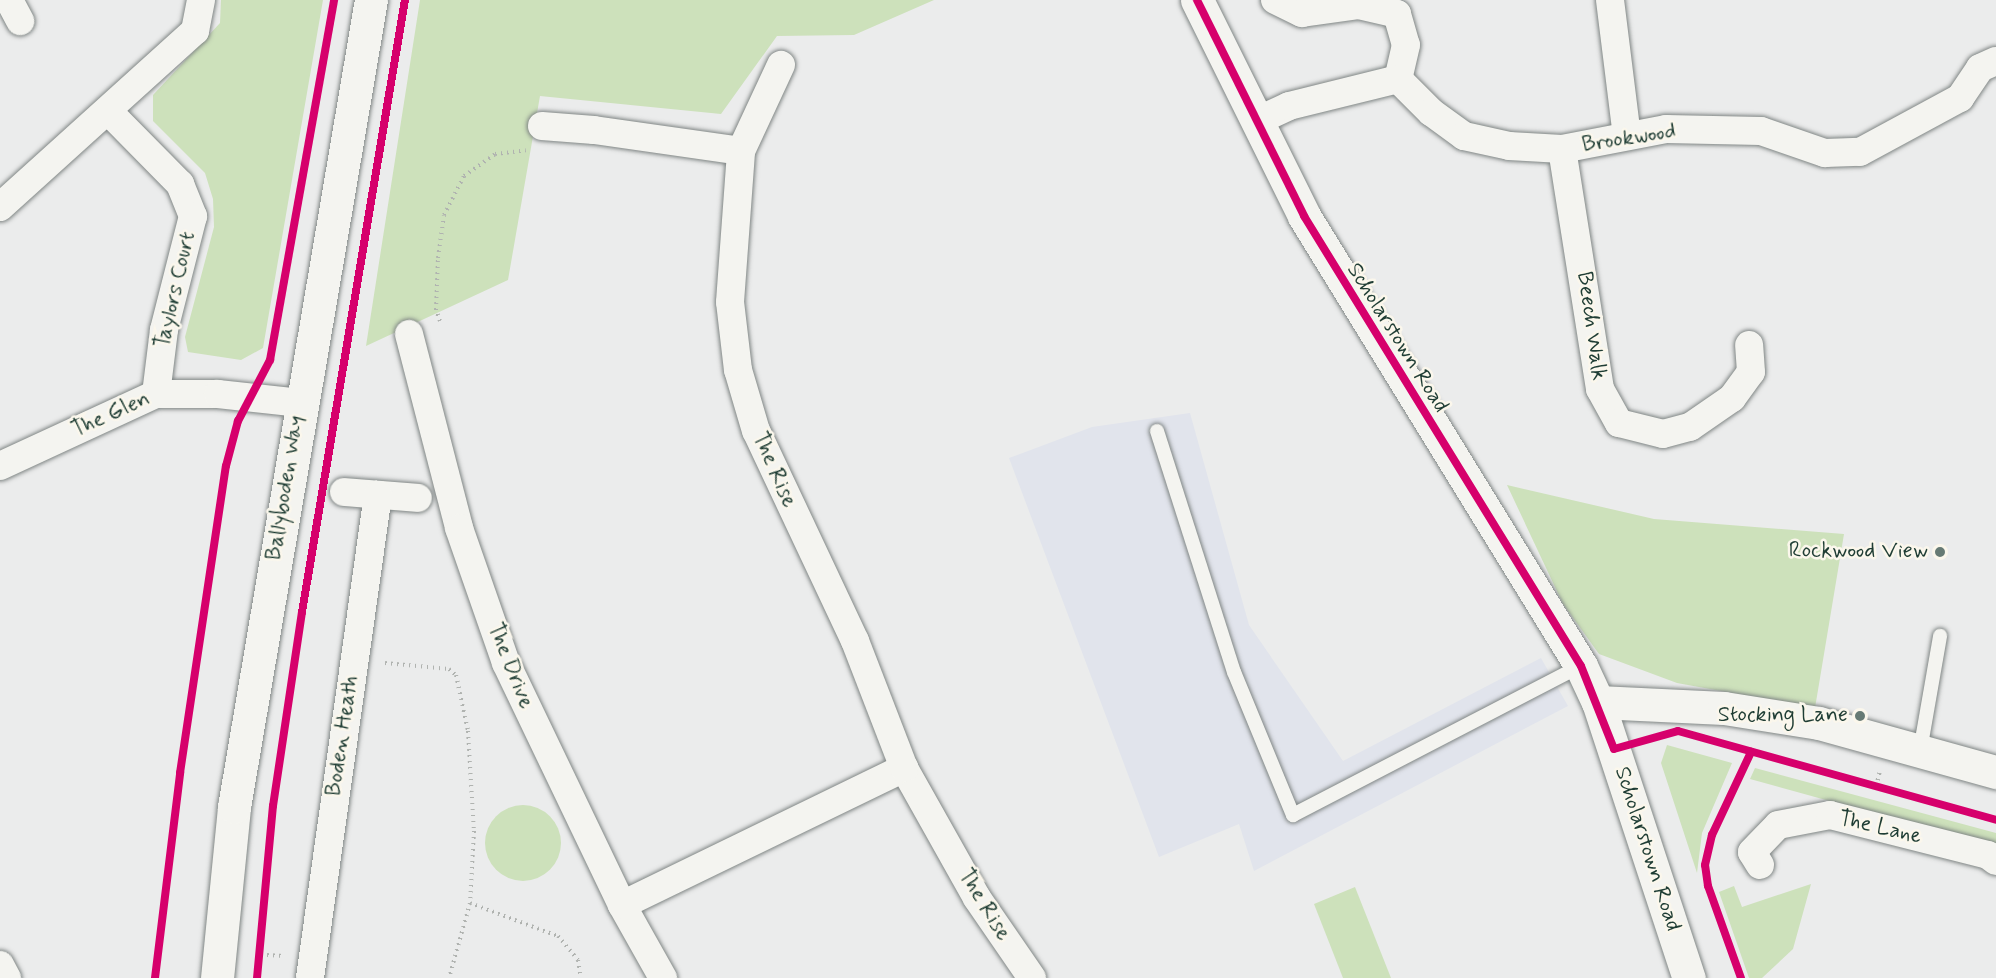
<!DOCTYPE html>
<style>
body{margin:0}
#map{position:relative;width:1996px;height:978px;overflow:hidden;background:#ebecec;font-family:Mynerve,sans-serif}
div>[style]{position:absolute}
.built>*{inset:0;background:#e1e4ec}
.green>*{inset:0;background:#cde1bb}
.round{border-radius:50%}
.path>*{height:4px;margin-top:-2px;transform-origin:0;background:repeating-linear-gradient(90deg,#b0b3b0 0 1.5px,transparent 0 6px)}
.roads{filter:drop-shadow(0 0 2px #808685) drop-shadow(0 0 2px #808685)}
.service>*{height:14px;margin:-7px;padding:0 7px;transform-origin:7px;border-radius:7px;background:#f4f4f0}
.minor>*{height:28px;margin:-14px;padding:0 14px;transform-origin:14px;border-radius:14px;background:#f4f4f0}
.tertiary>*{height:33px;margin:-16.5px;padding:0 16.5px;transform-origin:16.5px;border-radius:16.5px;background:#f4f4f0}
.secondary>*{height:33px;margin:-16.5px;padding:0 16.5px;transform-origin:16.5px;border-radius:16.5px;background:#f4f4f0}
.cycleway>*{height:8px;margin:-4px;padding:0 4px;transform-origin:4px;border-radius:4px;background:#d6006c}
.dots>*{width:16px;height:16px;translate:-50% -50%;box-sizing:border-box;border:3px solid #fbf7ec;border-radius:50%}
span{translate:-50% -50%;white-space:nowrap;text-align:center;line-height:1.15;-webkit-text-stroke:5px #fbf7ec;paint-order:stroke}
.street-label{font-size:22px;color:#1f3d34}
.poi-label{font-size:22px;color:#1f3d34}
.right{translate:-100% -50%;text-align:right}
</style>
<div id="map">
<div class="built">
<i style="clip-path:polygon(1190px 413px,1249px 625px,1343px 761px,1541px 658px,1568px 706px,1254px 871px,1239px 824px,1159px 857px,1009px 458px,1092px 427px)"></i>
</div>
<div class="green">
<i style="clip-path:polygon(221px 0,323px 0,263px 348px,241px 360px,188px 352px,185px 337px,214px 227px,213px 199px,205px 173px,153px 121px,153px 95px,220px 23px)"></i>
<i style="clip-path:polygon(420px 0,934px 0,854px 35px,777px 36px,721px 114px,540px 96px,508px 280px,366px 346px)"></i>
<i style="clip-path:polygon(1507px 485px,1654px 519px,1844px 534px,1815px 708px,1677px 683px,1599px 654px,1563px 604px)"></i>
<i style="clip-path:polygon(1667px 745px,1732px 763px,1702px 833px,1697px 873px,1661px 763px)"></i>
<i style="clip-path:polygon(1755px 768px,1996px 833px,1996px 847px,1750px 779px)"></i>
<i class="round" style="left:485px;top:805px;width:76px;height:76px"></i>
<i style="clip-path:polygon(1811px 884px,1793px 949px,1762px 978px,1749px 978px,1719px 892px,1734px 886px,1742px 907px)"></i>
<i style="clip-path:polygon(1355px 887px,1391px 978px,1343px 978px,1314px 904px)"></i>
</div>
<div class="path">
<i style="left:440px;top:321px;width:12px;rotate:-110deg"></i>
<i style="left:436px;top:310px;width:52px;rotate:-87.8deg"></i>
<i style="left:438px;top:258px;width:43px;rotate:-82.1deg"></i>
<i style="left:444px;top:215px;width:44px;rotate:-62.9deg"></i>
<i style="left:464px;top:176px;width:38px;rotate:-35deg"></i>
<i style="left:495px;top:154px;width:31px;rotate:-7deg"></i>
<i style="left:385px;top:663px;width:64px;rotate:5.4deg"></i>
<i style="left:449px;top:669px;width:9px;rotate:41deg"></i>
<i style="left:456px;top:675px;width:57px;rotate:77.9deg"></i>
<i style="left:468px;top:731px;width:100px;rotate:86.6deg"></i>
<i style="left:474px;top:831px;width:72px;rotate:93.2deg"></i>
<i style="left:470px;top:903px;width:78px;rotate:105.6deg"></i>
<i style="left:1876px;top:786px;width:16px;rotate:-75deg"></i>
<i style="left:470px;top:903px;width:94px;rotate:20.6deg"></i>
<i style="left:558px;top:936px;width:31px;rotate:50deg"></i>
<i style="left:578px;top:960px;width:18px;rotate:81deg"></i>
<i style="left:267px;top:955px;width:17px;rotate:3deg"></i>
</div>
<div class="roads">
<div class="service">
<i style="left:1157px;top:431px;width:253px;rotate:72.3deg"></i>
<i style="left:1234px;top:672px;width:155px;rotate:67.6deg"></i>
<i style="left:1293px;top:815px;width:324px;rotate:-27.4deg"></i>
<i style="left:1920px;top:751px;width:117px;rotate:-80.1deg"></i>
</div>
<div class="minor">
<i style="left:9px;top:0;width:24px;rotate:62deg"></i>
<i style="left:1275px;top:0;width:30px;rotate:26deg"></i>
<i style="left:1302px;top:13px;width:58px;rotate:-8deg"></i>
<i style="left:1359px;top:5px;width:39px;rotate:13deg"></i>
<i style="left:1397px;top:14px;width:32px;rotate:74deg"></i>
<i style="left:1406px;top:45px;width:35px;rotate:103deg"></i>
<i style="left:1610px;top:0;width:137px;rotate:82.9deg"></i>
<i style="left:108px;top:111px;width:103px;rotate:45.4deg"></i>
<i style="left:180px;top:184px;width:35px;rotate:68deg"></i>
<i style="left:193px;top:216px;width:118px;rotate:104.3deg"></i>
<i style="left:164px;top:330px;width:64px;rotate:97.1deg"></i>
<i style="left:1257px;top:121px;width:35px;rotate:-25deg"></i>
<i style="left:1289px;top:106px;width:112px;rotate:-13.9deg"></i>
<i style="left:1398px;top:79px;width:47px;rotate:45deg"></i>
<i style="left:1431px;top:112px;width:41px;rotate:36deg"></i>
<i style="left:1464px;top:136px;width:46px;rotate:12.5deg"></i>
<i style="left:1509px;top:146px;width:53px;rotate:3.2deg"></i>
<i style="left:1562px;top:149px;width:106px;rotate:-10.9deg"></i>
<i style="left:1666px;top:129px;width:95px;rotate:1.2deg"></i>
<i style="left:1761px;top:131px;width:68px;rotate:19deg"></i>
<i style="left:1825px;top:153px;width:35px;rotate:-2deg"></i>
<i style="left:1860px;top:152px;width:114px;rotate:-28.4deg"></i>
<i style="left:1960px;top:98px;width:36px;rotate:-56deg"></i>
<i style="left:1980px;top:68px;width:17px;rotate:-24deg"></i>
<i style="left:542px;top:126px;width:52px;rotate:4.4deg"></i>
<i style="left:594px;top:130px;width:148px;rotate:8.1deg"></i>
<i style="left:1562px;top:149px;width:243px;rotate:81deg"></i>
<i style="left:1600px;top:389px;width:39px;rotate:61deg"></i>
<i style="left:1619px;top:423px;width:45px;rotate:14deg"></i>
<i style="left:1663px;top:434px;width:28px;rotate:-15deg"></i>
<i style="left:1690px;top:427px;width:51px;rotate:-34.6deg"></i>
<i style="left:1732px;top:398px;width:32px;rotate:-54deg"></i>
<i style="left:1751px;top:372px;width:27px;rotate:-94deg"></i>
<i style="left:0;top:207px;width:263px;rotate:-42.1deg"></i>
<i style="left:195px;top:31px;width:32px;rotate:-79deg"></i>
<i style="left:409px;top:334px;width:200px;rotate:75.5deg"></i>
<i style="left:459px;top:528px;width:143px;rotate:70.8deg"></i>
<i style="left:506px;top:663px;width:268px;rotate:64.4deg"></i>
<i style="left:622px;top:905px;width:84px;rotate:60.7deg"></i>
<i style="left:0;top:466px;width:172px;rotate:-24.8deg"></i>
<i style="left:156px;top:394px;width:62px"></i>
<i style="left:218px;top:394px;width:83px;rotate:6.2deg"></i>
<i style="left:344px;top:492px;width:74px;rotate:4.6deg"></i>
<i style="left:904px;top:768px;width:149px;rotate:60.7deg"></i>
<i style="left:977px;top:898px;width:97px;rotate:55.5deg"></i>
<i style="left:1760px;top:865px;width:15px;rotate:-122deg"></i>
<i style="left:1752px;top:852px;width:37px;rotate:-46deg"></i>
<i style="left:1778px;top:825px;width:53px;rotate:-10.9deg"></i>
<i style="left:1830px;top:815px;width:163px;rotate:14.2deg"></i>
<i style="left:1988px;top:855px;width:10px;rotate:37deg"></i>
<i style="left:622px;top:905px;width:314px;rotate:-25.9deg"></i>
<i style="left:904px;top:768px;width:136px;rotate:-111.1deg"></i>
<i style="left:855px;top:641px;width:232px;rotate:-115.2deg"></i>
<i style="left:756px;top:431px;width:64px;rotate:-106.4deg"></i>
<i style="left:738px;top:370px;width:68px;rotate:-96.7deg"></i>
<i style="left:730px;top:302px;width:151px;rotate:-85.8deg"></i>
<i style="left:741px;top:151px;width:95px;rotate:-65.1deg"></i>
<i style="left:0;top:965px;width:15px;rotate:62deg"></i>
<i style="left:310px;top:978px;width:488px;rotate:-82deg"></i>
</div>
<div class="tertiary">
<i style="left:1598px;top:702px;width:291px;rotate:71.8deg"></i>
</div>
<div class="secondary">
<i style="left:1197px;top:0;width:241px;rotate:63.6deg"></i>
<i style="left:1304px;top:216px;width:528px;rotate:58.39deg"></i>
<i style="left:1581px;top:666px;width:40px;rotate:65deg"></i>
<i style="left:1598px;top:702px;width:126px;rotate:2.7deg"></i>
<i style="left:1724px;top:708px;width:96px;rotate:9deg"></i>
<i style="left:1819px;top:723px;width:184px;rotate:15.5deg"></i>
<i style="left:217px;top:978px;width:172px;rotate:-84.3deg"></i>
<i style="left:234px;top:807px;width:819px;rotate:-80.37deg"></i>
</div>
</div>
<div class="cycleway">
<i style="left:1197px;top:0;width:241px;rotate:63.6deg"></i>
<i style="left:1304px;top:216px;width:528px;rotate:58.39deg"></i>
<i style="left:1581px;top:666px;width:89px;rotate:68.3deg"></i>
<i style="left:1614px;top:749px;width:66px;rotate:-15.7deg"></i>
<i style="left:1678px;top:731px;width:330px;rotate:15.6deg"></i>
<i style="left:155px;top:978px;width:207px;rotate:-83deg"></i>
<i style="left:180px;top:773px;width:310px;rotate:-81.5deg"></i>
<i style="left:226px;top:466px;width:47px;rotate:-75.1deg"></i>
<i style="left:238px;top:421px;width:69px;rotate:-62.3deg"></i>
<i style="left:270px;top:360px;width:366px;rotate:-79.9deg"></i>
<i style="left:257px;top:978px;width:173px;rotate:-84.7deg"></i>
<i style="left:273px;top:806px;width:196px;rotate:-81.5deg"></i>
<i style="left:302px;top:612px;width:621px;rotate:-80.45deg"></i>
<i style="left:1741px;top:978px;width:98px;rotate:-109.7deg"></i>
<i style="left:1708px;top:886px;width:21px;rotate:-98deg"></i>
<i style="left:1705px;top:865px;width:31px;rotate:-77deg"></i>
<i style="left:1712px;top:835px;width:92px;rotate:-64.8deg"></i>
</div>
<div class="dots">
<i style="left:1940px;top:552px;background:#667a74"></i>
<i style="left:1860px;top:716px;background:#667a74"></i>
</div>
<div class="street-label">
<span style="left:1629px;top:139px;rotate:-9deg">Brookwood</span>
<span style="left:176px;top:290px;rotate:-77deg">Taylors Court</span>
<span style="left:1591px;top:326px;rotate:82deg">Beech Walk</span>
<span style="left:1397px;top:338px;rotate:58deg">Scholarstown Road</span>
<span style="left:111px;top:415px;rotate:-24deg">The Glen</span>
<span style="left:774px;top:470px;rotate:66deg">The Rise</span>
<span style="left:286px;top:488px;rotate:-81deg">Ballyboden Way</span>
<span style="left:510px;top:666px;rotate:68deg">The Drive</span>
<span style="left:343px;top:736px;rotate:-82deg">Boden Heath</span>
<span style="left:1880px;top:828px;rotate:13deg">The Lane</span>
<span style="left:1647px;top:849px;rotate:72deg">Scholarstown Road</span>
<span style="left:984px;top:905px;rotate:58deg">The Rise</span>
</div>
<div class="poi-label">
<span class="right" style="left:1928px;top:552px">Rockwood View</span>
<span class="right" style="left:1848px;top:716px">Stocking Lane</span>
</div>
</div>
